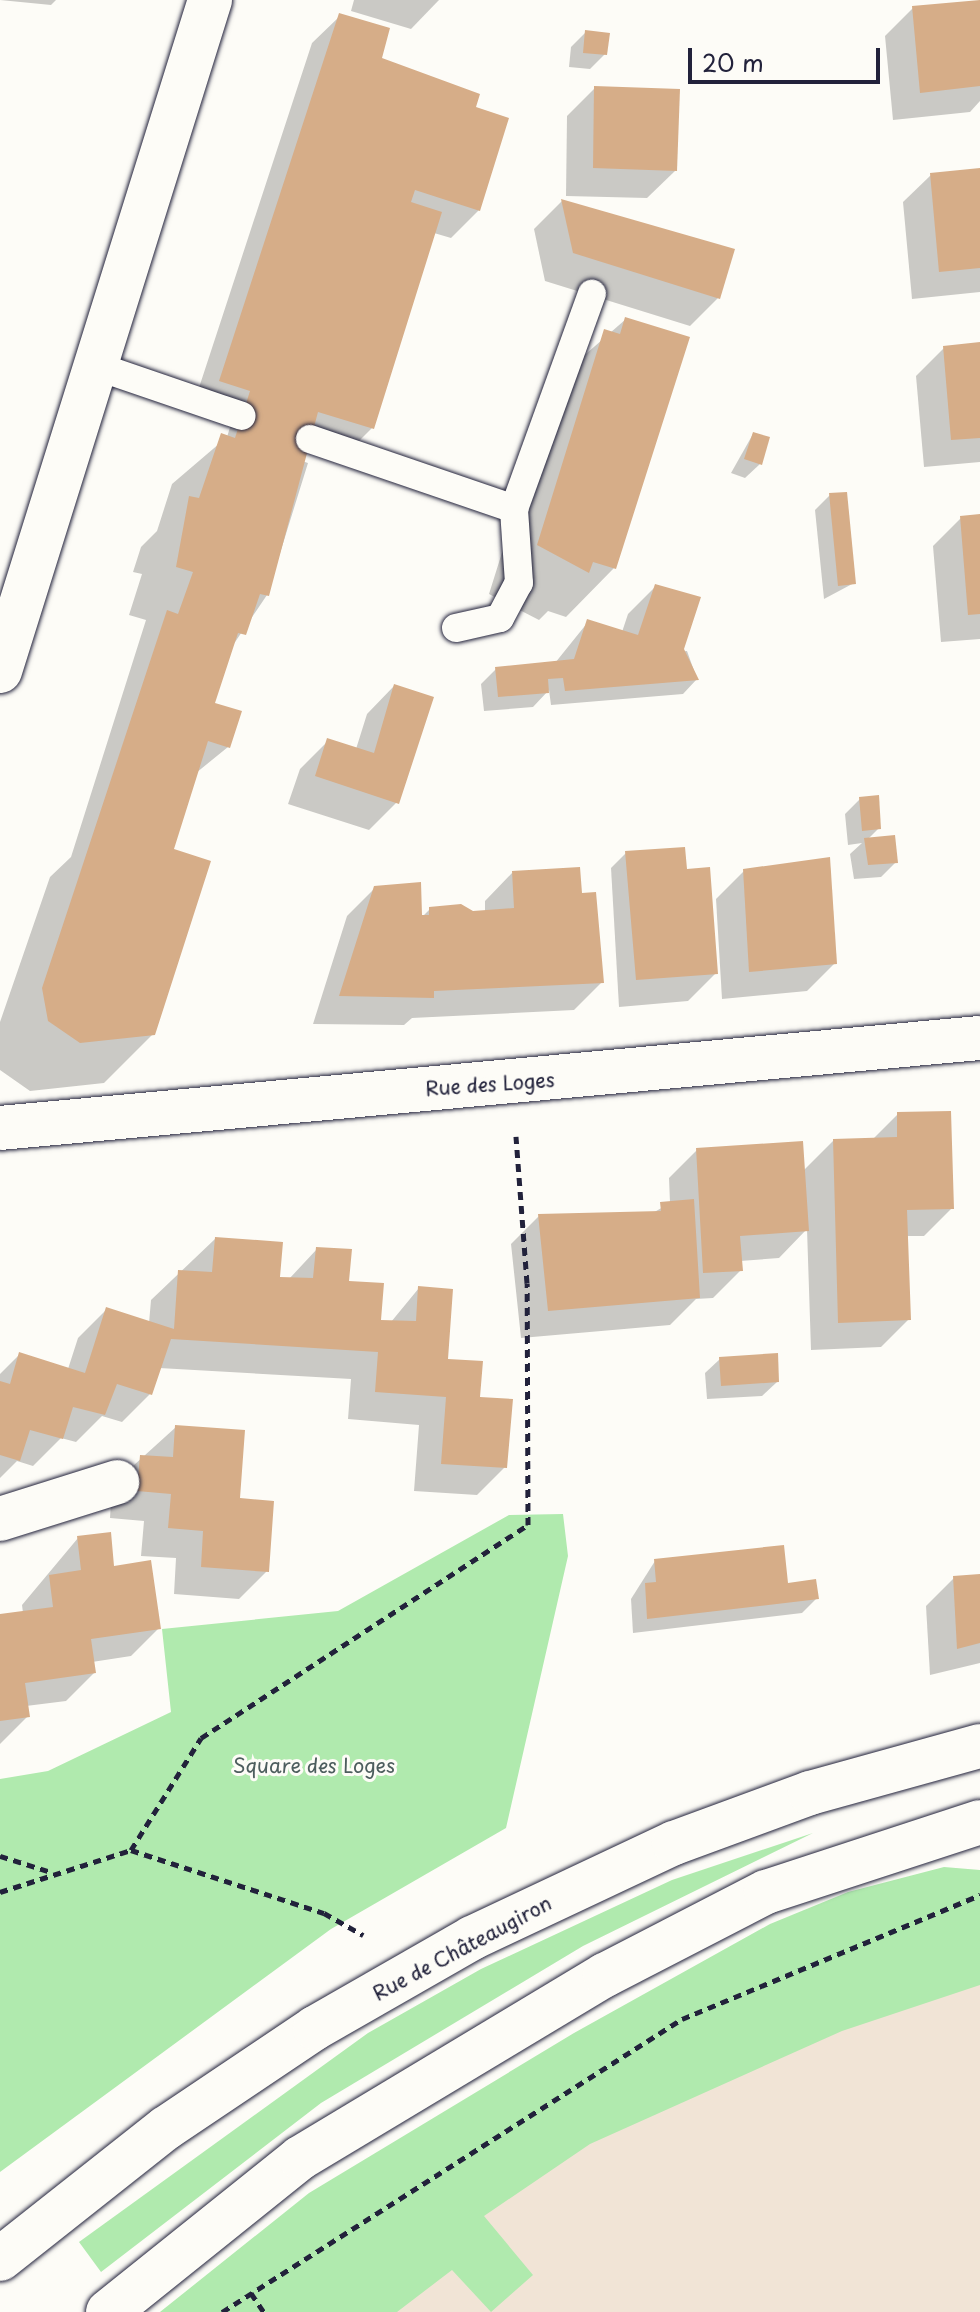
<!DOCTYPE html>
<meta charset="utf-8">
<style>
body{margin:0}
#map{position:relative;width:980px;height:2312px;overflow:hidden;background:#fdfcf7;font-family:"Playpen Sans",sans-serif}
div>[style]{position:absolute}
.built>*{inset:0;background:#f1e4d6}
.green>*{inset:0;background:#b0eaae}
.shadow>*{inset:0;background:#0003}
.building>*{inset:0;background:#d6ad88}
.path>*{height:5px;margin-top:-2.5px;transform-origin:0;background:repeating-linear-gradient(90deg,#22223b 0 8px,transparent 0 14px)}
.roads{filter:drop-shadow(0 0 2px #22223b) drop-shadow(0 0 2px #22223b)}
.service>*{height:28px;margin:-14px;padding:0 14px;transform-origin:14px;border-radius:14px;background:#fdfcf7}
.minor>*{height:44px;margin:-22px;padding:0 22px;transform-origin:22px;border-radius:22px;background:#fdfcf7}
.tertiary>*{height:44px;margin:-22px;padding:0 22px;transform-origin:22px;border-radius:22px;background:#fdfcf7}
.secondary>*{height:44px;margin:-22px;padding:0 22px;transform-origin:22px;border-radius:22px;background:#fdfcf7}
span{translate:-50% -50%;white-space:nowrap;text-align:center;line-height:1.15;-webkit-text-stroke:6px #fdfcf7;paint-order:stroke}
.street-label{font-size:20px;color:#22223b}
.park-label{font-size:20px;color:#4d5e5e}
.scale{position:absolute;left:688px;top:48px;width:192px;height:36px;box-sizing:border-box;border:4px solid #22223b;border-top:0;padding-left:10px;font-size:24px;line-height:28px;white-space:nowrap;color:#22223b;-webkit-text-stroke:6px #fdfcf7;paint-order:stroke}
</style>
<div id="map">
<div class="built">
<i style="clip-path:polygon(980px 1937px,980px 2312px,242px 2312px)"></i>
</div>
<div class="green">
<i style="clip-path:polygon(563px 1514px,568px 1556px,506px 1828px,331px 1929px,0 2172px,0 1779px,48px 1771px,171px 1712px,162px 1629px,338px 1611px,509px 1515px)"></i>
<i style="clip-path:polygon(813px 1833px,583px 1946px,321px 2103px,101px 2272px,79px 2242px,368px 2033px,481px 1969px,672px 1880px)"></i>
<i style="clip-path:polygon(944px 1867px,980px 1870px,980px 1985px,842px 2031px,590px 2144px,484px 2216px,533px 2275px,491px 2312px,452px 2270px,397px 2312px,160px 2312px,309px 2193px,574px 2033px,770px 1924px,848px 1892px)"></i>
</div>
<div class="shadow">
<i style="clip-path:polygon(0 0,56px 0,51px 5px)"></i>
<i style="clip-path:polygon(354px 0,439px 0,411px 29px,351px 11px)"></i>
<i style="clip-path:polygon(980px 1px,980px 101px,970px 112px,893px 120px,885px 36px,913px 8px)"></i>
<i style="clip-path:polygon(340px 16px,379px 60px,471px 115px,479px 210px,451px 238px,434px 233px,372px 428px,344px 456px,306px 444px,299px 460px,308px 463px,267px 595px,231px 648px,213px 704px,228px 747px,196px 773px,172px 848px,153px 1034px,104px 1083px,30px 1091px,0 1070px,0 1022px,50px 877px,71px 857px,146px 620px,129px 615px,142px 574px,133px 572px,141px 547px,157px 531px,172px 484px,227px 437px,232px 421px,192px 409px,312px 43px)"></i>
<i style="clip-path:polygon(586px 32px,605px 54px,590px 69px,569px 67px,571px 47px)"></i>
<i style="clip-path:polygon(595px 88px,675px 171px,647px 198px,566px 196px,567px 116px)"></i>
<i style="clip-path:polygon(980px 170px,980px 292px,912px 299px,903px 202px,931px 175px)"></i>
<i style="clip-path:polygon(562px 201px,732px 250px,718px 298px,690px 326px,545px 281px,534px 229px)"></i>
<i style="clip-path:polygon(626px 319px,614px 568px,566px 617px,548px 611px,539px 620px,489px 594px,556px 380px)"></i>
<i style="clip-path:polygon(980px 344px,980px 462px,924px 467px,916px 376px,944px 348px)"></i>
<i style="clip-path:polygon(753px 434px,760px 464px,745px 478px,731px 473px)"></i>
<i style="clip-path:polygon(830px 495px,854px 583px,824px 599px,815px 510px)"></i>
<i style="clip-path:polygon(980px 516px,980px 639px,941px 642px,933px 546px,961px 518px)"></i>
<i style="clip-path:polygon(656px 586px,678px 652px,687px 651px,697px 679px,683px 694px,551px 705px,549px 690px,533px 707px,484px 711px,481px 684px,496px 669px,555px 663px,588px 622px,622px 632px,628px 614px)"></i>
<i style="clip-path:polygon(394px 686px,397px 802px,369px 830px,288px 804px,300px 769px,328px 741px,356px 749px,367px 714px)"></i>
<i style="clip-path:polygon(860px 799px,879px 828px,868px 839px,896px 862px,881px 877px,854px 879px,850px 854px,862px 843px,848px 845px,845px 814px)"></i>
<i style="clip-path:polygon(626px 853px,685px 871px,716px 973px,688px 1001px,619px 1007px,611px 868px)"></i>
<i style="clip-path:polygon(744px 871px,835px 963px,807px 991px,722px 999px,716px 899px)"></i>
<i style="clip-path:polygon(512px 873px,580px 895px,602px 982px,574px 1010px,412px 1018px,404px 1025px,313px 1024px,347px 916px,375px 888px,420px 919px,430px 909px,485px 912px,485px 901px)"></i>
<i style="clip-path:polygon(898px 1114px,952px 1208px,924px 1236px,906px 1236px,909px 1319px,881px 1347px,811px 1350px,807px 1229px,779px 1258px,740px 1261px,741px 1270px,713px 1298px,696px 1299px,670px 1325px,521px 1338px,511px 1244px,539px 1216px,651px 1214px,670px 1203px,669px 1178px,697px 1150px,803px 1171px,833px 1141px,872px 1140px)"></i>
<i style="clip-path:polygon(215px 1239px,278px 1279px,289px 1279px,317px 1249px,378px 1322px,391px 1322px,419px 1288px,446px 1361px,478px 1399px,505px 1467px,477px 1495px,414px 1491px,419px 1425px,348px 1419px,351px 1379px,159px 1368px,150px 1394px,122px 1422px,102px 1416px,76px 1442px,61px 1438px,33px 1466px,17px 1461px,0 1478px,0 1374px,20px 1354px,68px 1369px,78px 1338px,106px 1310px,149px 1323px,151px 1300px)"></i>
<i style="clip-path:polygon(720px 1359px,777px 1382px,762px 1396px,707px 1399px,705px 1373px)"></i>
<i style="clip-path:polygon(176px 1427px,267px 1571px,239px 1599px,174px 1594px,176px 1558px,141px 1556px,144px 1521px,110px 1518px,112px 1485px)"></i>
<i style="clip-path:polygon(78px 1538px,113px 1568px,159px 1628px,131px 1656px,92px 1662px,94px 1673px,66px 1701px,26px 1706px,28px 1716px,0 1744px,0 1616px,23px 1613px,22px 1605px)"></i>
<i style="clip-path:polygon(655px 1561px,816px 1599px,802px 1613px,633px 1633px,631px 1599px)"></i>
<i style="clip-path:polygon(980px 1576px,980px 1663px,930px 1675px,926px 1606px,954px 1578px)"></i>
</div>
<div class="building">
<i style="clip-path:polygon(980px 0,980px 86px,920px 93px,912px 6px)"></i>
<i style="clip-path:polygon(339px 13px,390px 28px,382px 58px,480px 94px,476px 107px,509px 118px,480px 211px,415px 190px,411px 202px,442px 212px,374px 429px,318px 412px,269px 596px,260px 594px,246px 635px,238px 633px,215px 703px,242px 711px,230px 748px,208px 741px,174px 849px,211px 861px,155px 1035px,80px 1043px,48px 1021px,42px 988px,167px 610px,178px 614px,193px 572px,176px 567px,189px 496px,199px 498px,221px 433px,235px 438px,250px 391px,219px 381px)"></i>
<i style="clip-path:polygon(585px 30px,610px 33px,607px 55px,583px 53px)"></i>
<i style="clip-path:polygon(594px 86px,680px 89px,677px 171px,593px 168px)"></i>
<i style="clip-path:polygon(980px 168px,980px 268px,939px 272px,930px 173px)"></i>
<i style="clip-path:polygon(561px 199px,735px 249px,720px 299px,573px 253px)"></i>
<i style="clip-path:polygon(625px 317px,690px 337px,616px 569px,593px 562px,589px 573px,537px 545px,604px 329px,620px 334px)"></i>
<i style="clip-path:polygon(980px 342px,980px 438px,951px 440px,943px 346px)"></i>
<i style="clip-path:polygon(753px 432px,770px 437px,762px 465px,744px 459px)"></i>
<i style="clip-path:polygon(847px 492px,856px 584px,838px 586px,829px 493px)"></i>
<i style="clip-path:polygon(980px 514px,980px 614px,968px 615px,960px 516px)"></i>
<i style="clip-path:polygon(655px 584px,701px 597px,684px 649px,699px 680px,565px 691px,563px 678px,548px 679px,549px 693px,498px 697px,495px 667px,574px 659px,587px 619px,638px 635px)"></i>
<i style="clip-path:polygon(394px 684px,434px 697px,399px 804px,315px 776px,327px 738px,374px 753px)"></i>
<i style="clip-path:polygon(879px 795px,881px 829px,862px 831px,859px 797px)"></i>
<i style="clip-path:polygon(895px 835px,898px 863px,868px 865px,864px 838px)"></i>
<i style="clip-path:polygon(685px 847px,687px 869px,710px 867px,718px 974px,636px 980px,625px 851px)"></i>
<i style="clip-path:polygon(830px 857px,837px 964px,749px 972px,743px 869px)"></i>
<i style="clip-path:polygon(580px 867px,582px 893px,596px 892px,604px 983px,434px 991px,434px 998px,339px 996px,374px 886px,421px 882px,422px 915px,429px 915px,429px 907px,461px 904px,473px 911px,514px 908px,512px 871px)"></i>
<i style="clip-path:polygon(951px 1111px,954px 1209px,907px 1210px,911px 1320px,838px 1323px,833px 1139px,897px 1137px,897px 1112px)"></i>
<i style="clip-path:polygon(803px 1141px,809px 1231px,740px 1236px,743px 1271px,703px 1273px,696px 1148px)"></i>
<i style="clip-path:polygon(694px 1199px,700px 1298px,548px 1311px,538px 1214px,661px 1211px,660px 1202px)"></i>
<i style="clip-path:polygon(215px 1237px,283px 1242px,280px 1277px,313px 1278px,316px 1247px,352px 1249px,349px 1281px,384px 1283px,381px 1320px,416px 1321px,418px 1286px,453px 1289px,448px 1359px,483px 1361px,480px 1397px,513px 1399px,507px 1468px,441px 1464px,446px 1397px,375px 1392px,378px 1352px,171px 1339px,152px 1395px,117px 1384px,105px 1415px,73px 1407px,63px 1439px,30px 1430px,20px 1461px,0 1455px,0 1381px,10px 1384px,19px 1352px,85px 1373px,106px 1307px,174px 1329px,178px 1270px,212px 1272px)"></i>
<i style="clip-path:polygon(778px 1353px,779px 1382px,721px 1386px,719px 1357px)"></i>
<i style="clip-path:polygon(175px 1425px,245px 1430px,240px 1498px,274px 1501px,269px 1572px,201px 1567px,203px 1531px,168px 1528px,171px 1494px,137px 1491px,140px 1455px,173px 1457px)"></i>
<i style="clip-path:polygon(111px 1532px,114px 1566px,151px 1560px,161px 1629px,91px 1639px,96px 1673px,25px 1683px,30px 1717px,0 1721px,0 1614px,53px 1607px,49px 1575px,81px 1570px,77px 1536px)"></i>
<i style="clip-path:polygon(784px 1545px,788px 1583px,816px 1579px,819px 1599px,647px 1619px,645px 1583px,656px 1582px,654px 1559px)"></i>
<i style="clip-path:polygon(980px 1574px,980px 1643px,957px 1649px,953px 1576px)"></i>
</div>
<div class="path">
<i style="left:131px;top:1850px;width:132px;rotate:-58deg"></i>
<i style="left:201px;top:1738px;width:390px;rotate:-33.1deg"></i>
<i style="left:528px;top:1525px;width:242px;rotate:-90.2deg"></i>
<i style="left:527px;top:1283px;width:147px;rotate:-94.3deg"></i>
<i style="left:0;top:1856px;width:53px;rotate:17.4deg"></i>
<i style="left:0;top:1892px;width:138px;rotate:-17.8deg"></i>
<i style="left:131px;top:1850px;width:203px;rotate:18.1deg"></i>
<i style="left:324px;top:1913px;width:45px;rotate:29.4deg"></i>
<i style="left:251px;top:2293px;width:23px;rotate:56deg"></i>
<i style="left:222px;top:2312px;width:545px;rotate:-32.5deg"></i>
<i style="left:682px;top:2019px;width:323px;rotate:-22.6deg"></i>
</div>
<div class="roads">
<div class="service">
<i style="left:93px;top:365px;width:157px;rotate:18.9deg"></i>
<i style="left:310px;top:439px;width:216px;rotate:18.9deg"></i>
<i style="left:514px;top:509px;width:229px;rotate:-70.1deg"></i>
<i style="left:456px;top:628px;width:45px;rotate:-12.8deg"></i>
<i style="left:500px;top:618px;width:40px;rotate:-62deg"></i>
<i style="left:519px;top:583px;width:74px;rotate:-93.9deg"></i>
</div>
<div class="minor">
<i style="left:0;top:1519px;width:123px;rotate:-17.5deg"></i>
</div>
<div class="tertiary">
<i style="left:0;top:1128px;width:984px;rotate:-5.25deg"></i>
</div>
<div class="secondary">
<i style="left:0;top:671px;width:703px;rotate:-72.62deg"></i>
<i style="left:0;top:2259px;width:211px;rotate:-38.3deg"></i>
<i style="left:166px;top:2128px;width:179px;rotate:-33.9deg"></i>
<i style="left:315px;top:2028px;width:181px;rotate:-29.8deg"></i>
<i style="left:472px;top:1938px;width:223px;rotate:-25.2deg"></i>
<i style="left:674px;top:1843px;width:145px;rotate:-20.2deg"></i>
<i style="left:810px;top:1793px;width:176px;rotate:-15.5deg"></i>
<i style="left:108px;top:2312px;width:246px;rotate:-38.7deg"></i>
<i style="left:300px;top:2158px;width:356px;rotate:-31deg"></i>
<i style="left:605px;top:1975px;width:181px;rotate:-27.3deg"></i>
<i style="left:766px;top:1892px;width:225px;rotate:-18.1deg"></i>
</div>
</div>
<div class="street-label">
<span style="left:490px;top:1084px;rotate:-4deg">Rue des Loges</span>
<span style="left:462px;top:1948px;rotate:-28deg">Rue de Châteaugiron</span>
</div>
<div class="park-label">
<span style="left:314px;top:1765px">Square des Loges</span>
</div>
<div class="scale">20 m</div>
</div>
